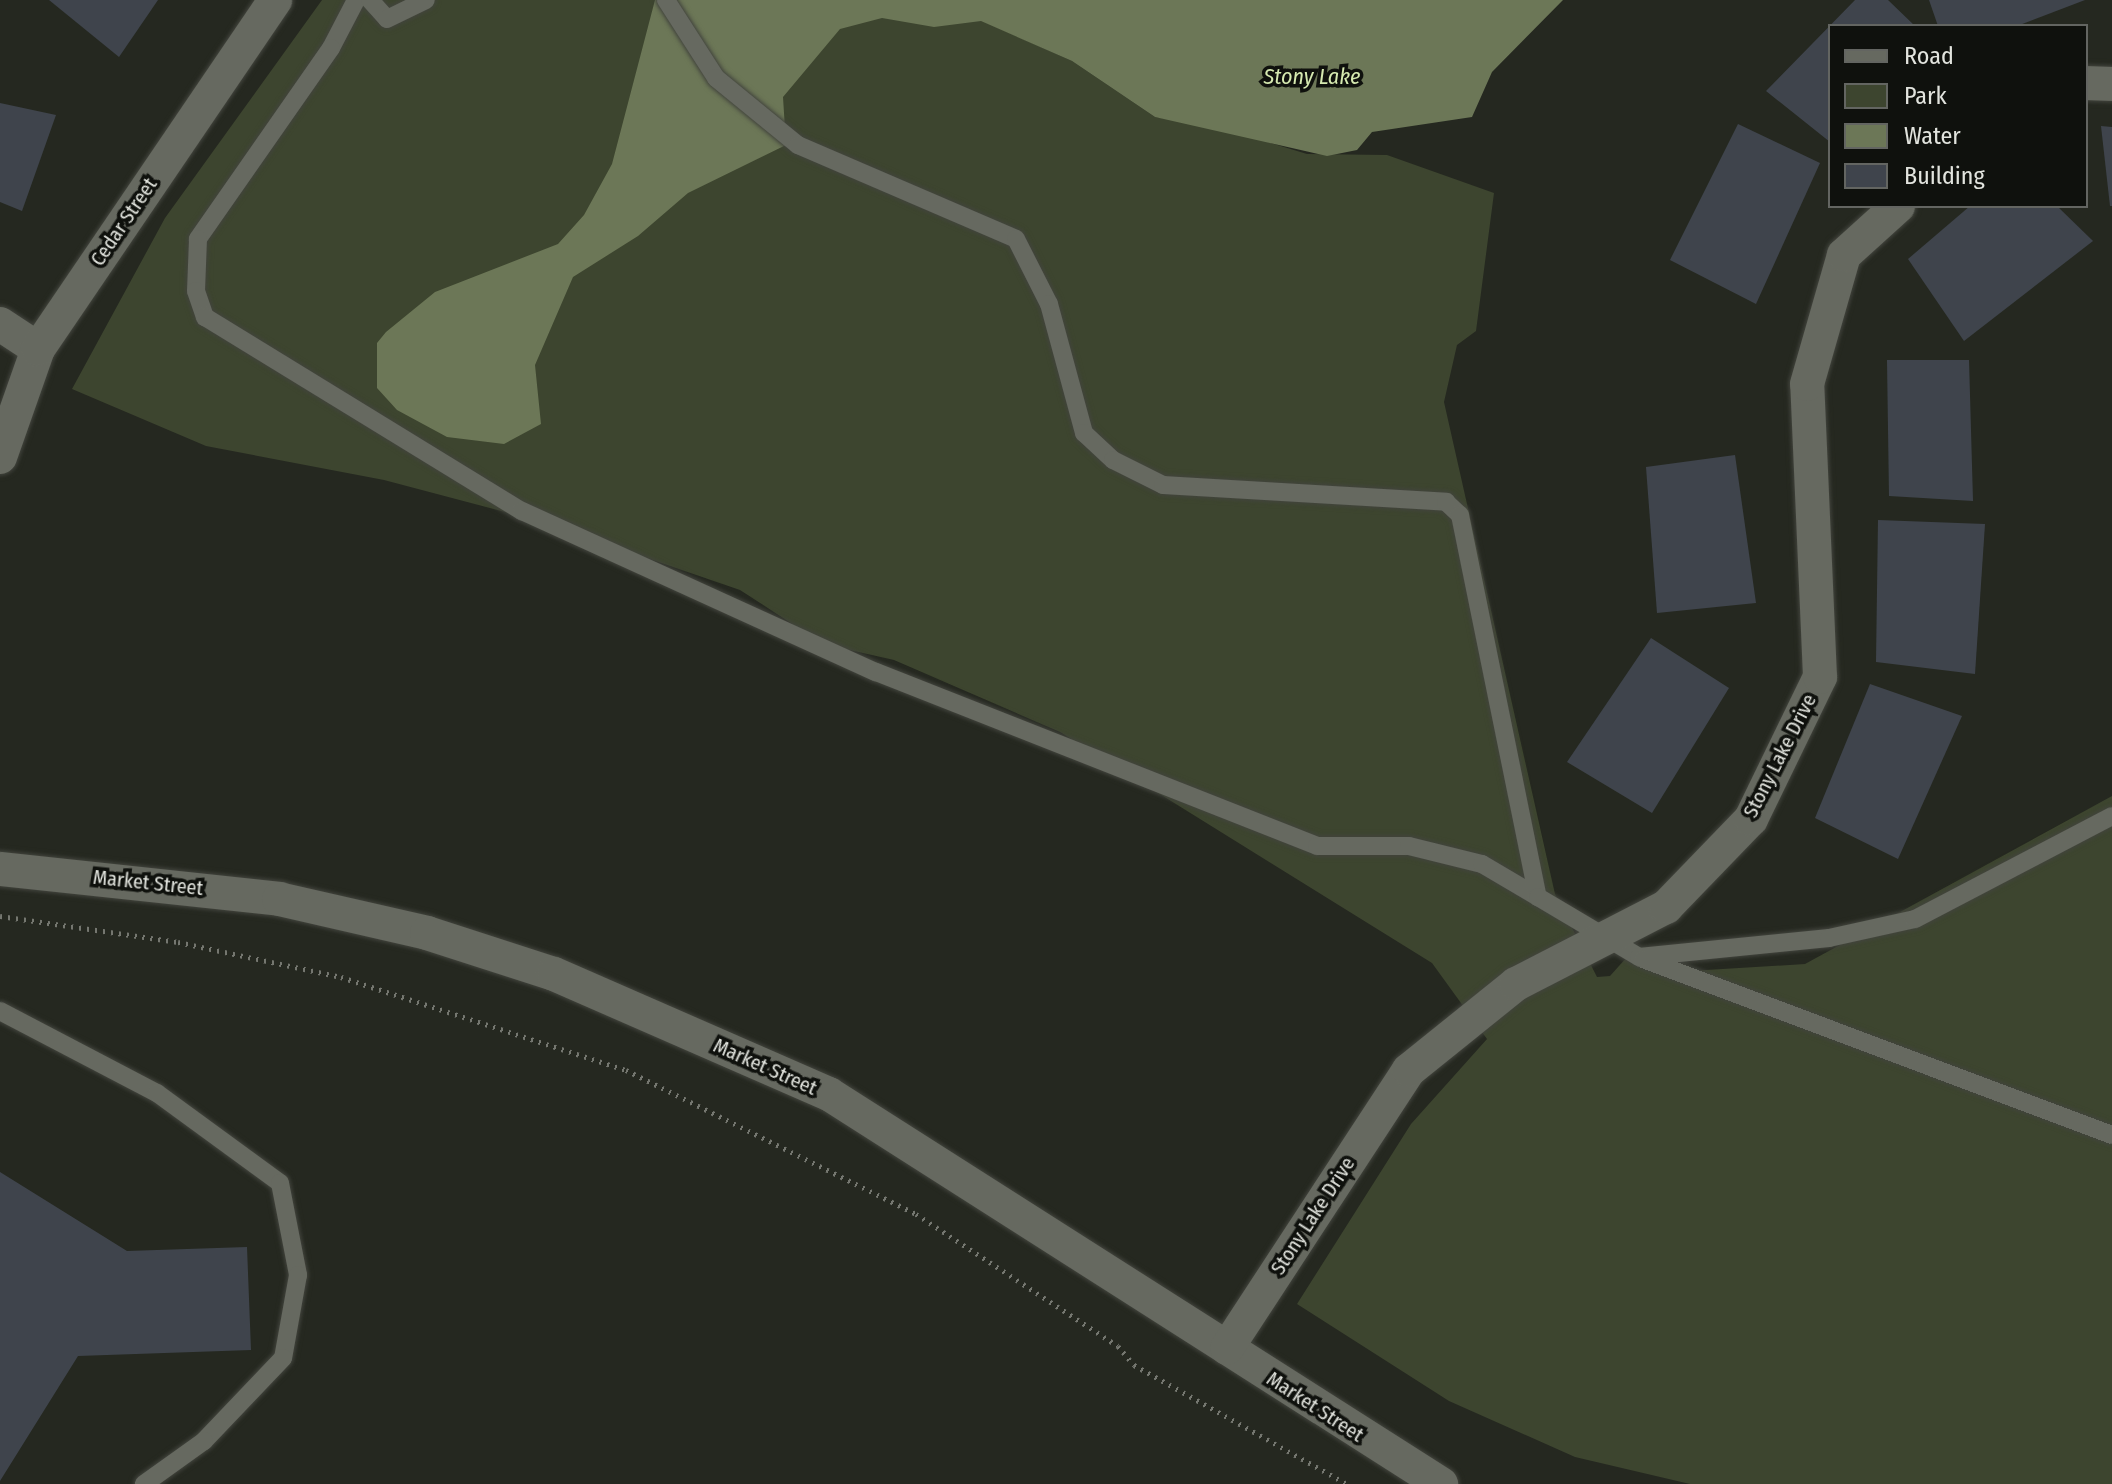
<!DOCTYPE html>
<style>
body{margin:0}
#map{position:relative;width:2112px;height:1484px;overflow:hidden;background:#252820;font-family:"Fira Sans Condensed",sans-serif}
div>[style]{position:absolute}
.green>*{inset:0;background:#3d452f}
.water>*{inset:0;background:#6c7757}
.building>*{inset:0;background:#3f444c}
.path>*{height:5px;margin-top:-2.5px;transform-origin:0;background:repeating-linear-gradient(90deg,#757770 0 2px,transparent 0 8px)}
.roads{filter:drop-shadow(0 0 2px #42443d) drop-shadow(0 0 2px #42443d)}
.lane>*{height:18px;margin:-9px;padding:0 9px;transform-origin:9px;border-radius:9px;background:#666960}
.street>*{height:34px;margin:-17px;padding:0 17px;transform-origin:17px;border-radius:17px;background:#666960}
span{translate:-50% -50%;white-space:nowrap;text-align:center;line-height:1.15;-webkit-text-stroke:7px #0f110d;paint-order:stroke}
.street-label{font-size:20px;color:#e2e4de}
.water-label{font-size:22px;color:#d6eab0;font-style:italic}
.legend{position:absolute;left:1828px;top:24px;width:260px;height:184px;box-sizing:border-box;background:#0f110d;border:2px solid #636561;margin:0;padding:10px 14px;list-style:none;font-size:24px;color:#e2e4de}
.legend li{display:flex;align-items:center;gap:16px;height:40px}
.legend b{width:40px;border:2px solid #636561}
</style>
<div id="map">
<div class="green">
<i style="clip-path:polygon(322px 0,936px 0,1072px 61px,1155px 117px,1215px 126px,1307px 154px,1387px 155px,1494px 193px,1476px 331px,1457px 345px,1444px 402px,1555px 894px,1597px 977px,1610px 976px,1627px 957px,1657px 973px,1805px 964px,2112px 796px,2112px 1484px,1690px 1484px,1575px 1457px,1449px 1401px,1297px 1304px,1411px 1124px,1487px 1039px,1432px 963px,1060px 732px,894px 660px,823px 644px,740px 590px,539px 521px,384px 480px,206px 446px,72px 389px,165px 218px)"></i>
</div>
<div class="water">
<i style="clip-path:polygon(655px 0,1563px 0,1492px 72px,1472px 117px,1372px 132px,1357px 150px,1327px 156px,1155px 117px,1072px 61px,981px 21px,934px 27px,882px 18px,840px 29px,783px 97px,786px 145px,688px 193px,638px 236px,573px 277px,535px 365px,541px 424px,504px 444px,447px 437px,397px 410px,377px 388px,377px 343px,386px 332px,435px 292px,558px 244px,584px 215px,612px 164px)"></i>
</div>
<div class="building">
<i style="clip-path:polygon(49px 0,158px 0,119px 57px)"></i>
<i style="clip-path:polygon(1855px 0,1888px 0,1915px 26px,1830px 26px,1830px 142px,1766px 91px)"></i>
<i style="clip-path:polygon(1929px 0,2085px 0,2017px 26px,1938px 26px)"></i>
<i style="clip-path:polygon(0 103px,56px 115px,22px 211px,0 202px)"></i>
<i style="clip-path:polygon(1738px 124px,1820px 163px,1756px 304px,1670px 260px)"></i>
<i style="clip-path:polygon(2101px 126px,2112px 127px,2112px 206px,2110px 206px)"></i>
<i style="clip-path:polygon(1970px 206px,2057px 206px,2093px 241px,1964px 341px,1908px 259px)"></i>
<i style="clip-path:polygon(1887px 360px,1969px 360px,1973px 501px,1889px 496px)"></i>
<i style="clip-path:polygon(1735px 455px,1756px 603px,1657px 613px,1646px 467px)"></i>
<i style="clip-path:polygon(1878px 520px,1985px 524px,1975px 674px,1876px 662px)"></i>
<i style="clip-path:polygon(1651px 638px,1729px 688px,1652px 813px,1567px 762px)"></i>
<i style="clip-path:polygon(1870px 684px,1962px 716px,1898px 859px,1815px 818px)"></i>
<i style="clip-path:polygon(0 1172px,127px 1251px,247px 1247px,251px 1350px,78px 1356px,0 1481px)"></i>
</div>
<div class="path">
<i style="left:0;top:916px;width:180px;rotate:8.3deg"></i>
<i style="left:178px;top:942px;width:167px;rotate:12.1deg"></i>
<i style="left:341px;top:977px;width:300px;rotate:18.1deg"></i>
<i style="left:626px;top:1070px;width:324px;rotate:26.4deg"></i>
<i style="left:916px;top:1214px;width:241px;rotate:33.2deg"></i>
<i style="left:1118px;top:1346px;width:25px;rotate:50deg"></i>
<i style="left:1134px;top:1365px;width:244px;rotate:29.2deg"></i>
</div>
<div class="roads">
<div class="lane">
<i style="left:356px;top:0;width:54px;rotate:117.5deg"></i>
<i style="left:331px;top:48px;width:233px;rotate:124.9deg"></i>
<i style="left:198px;top:239px;width:52px;rotate:92.2deg"></i>
<i style="left:196px;top:291px;width:28px;rotate:71deg"></i>
<i style="left:205px;top:317px;width:372px;rotate:31.5deg"></i>
<i style="left:522px;top:511px;width:389px;rotate:24.5deg"></i>
<i style="left:876px;top:672px;width:474px;rotate:21.5deg"></i>
<i style="left:1317px;top:846px;width:92px"></i>
<i style="left:1409px;top:846px;width:75px;rotate:13.9deg"></i>
<i style="left:1482px;top:864px;width:65px;rotate:30.5deg"></i>
<i style="left:370px;top:0;width:25px;rotate:48deg"></i>
<i style="left:387px;top:19px;width:43px;rotate:-26deg"></i>
<i style="left:666px;top:0;width:93px;rotate:57.3deg"></i>
<i style="left:716px;top:78px;width:106px;rotate:39.3deg"></i>
<i style="left:798px;top:145px;width:237px;rotate:23.3deg"></i>
<i style="left:1016px;top:239px;width:73px;rotate:63.1deg"></i>
<i style="left:1049px;top:304px;width:134px;rotate:74.8deg"></i>
<i style="left:1084px;top:433px;width:40px;rotate:43deg"></i>
<i style="left:1113px;top:460px;width:56px;rotate:26.6deg"></i>
<i style="left:1163px;top:485px;width:284px;rotate:3.4deg"></i>
<i style="left:1446px;top:502px;width:19px;rotate:43deg"></i>
<i style="left:1460px;top:515px;width:390px;rotate:78.5deg"></i>
<i style="left:1538px;top:897px;width:117px;rotate:30.7deg"></i>
<i style="left:1639px;top:957px;width:191px;rotate:-5.7deg"></i>
<i style="left:1829px;top:938px;width:88px;rotate:-12.5deg"></i>
<i style="left:1915px;top:919px;width:222px;rotate:-27.6deg"></i>
<i style="left:1643px;top:959px;width:501px;rotate:20.57deg"></i>
<i style="left:0;top:1011px;width:177px;rotate:27.6deg"></i>
<i style="left:157px;top:1093px;width:152px;rotate:36.2deg"></i>
<i style="left:280px;top:1183px;width:94px;rotate:78.9deg"></i>
<i style="left:298px;top:1275px;width:84px;rotate:100.2deg"></i>
<i style="left:283px;top:1358px;width:115px;rotate:133.6deg"></i>
<i style="left:204px;top:1441px;width:74px;rotate:144.4deg"></i>
</div>
<div class="street">
<i style="left:2086px;top:83px;width:26px;rotate:2deg"></i>
<i style="left:0;top:324px;width:45px;rotate:33.3deg"></i>
<i style="left:0;top:457px;width:114px;rotate:-70.6deg"></i>
<i style="left:38px;top:349px;width:422px;rotate:-55.8deg"></i>
<i style="left:0;top:869px;width:281px;rotate:6.1deg"></i>
<i style="left:279px;top:899px;width:152px;rotate:12.9deg"></i>
<i style="left:427px;top:933px;width:133px;rotate:17.9deg"></i>
<i style="left:554px;top:974px;width:300px;rotate:23.6deg"></i>
<i style="left:829px;top:1094px;width:726px;rotate:32.51deg"></i>
<i style="left:1227px;top:1348px;width:332px;rotate:-56.8deg"></i>
<i style="left:1409px;top:1070px;width:137px;rotate:-38.8deg"></i>
<i style="left:1516px;top:984px;width:169px;rotate:-27.2deg"></i>
<i style="left:1666px;top:907px;width:122px;rotate:-46deg"></i>
<i style="left:1751px;top:819px;width:158px;rotate:-64.1deg"></i>
<i style="left:1820px;top:677px;width:293px;rotate:-92.5deg"></i>
<i style="left:1807px;top:384px;width:134px;rotate:-74deg"></i>
<i style="left:1844px;top:255px;width:73px;rotate:-42.2deg"></i>
</div>
</div>
<div class="street-label">
<span style="left:124px;top:222px;rotate:-56deg">Cedar Street</span>
<span style="left:1780px;top:756px;rotate:-63deg">Stony Lake Drive</span>
<span style="left:148px;top:883px;rotate:6deg">Market Street</span>
<span style="left:765px;top:1067px;rotate:24deg">Market Street</span>
<span style="left:1313px;top:1216px;rotate:-57deg">Stony Lake Drive</span>
<span style="left:1315px;top:1407px;rotate:33deg">Market Street</span>
</div>
<div class="water-label">
<span style="left:1312px;top:77px">Stony Lake</span>
</div>
<ul class="legend">
<li><b style="height:10px;background:#666960"></b>Road</li>
<li><b style="height:22px;background:#3d452f"></b>Park</li>
<li><b style="height:22px;background:#6c7757"></b>Water</li>
<li><b style="height:22px;background:#3f444c"></b>Building</li>
</ul>
</div>
